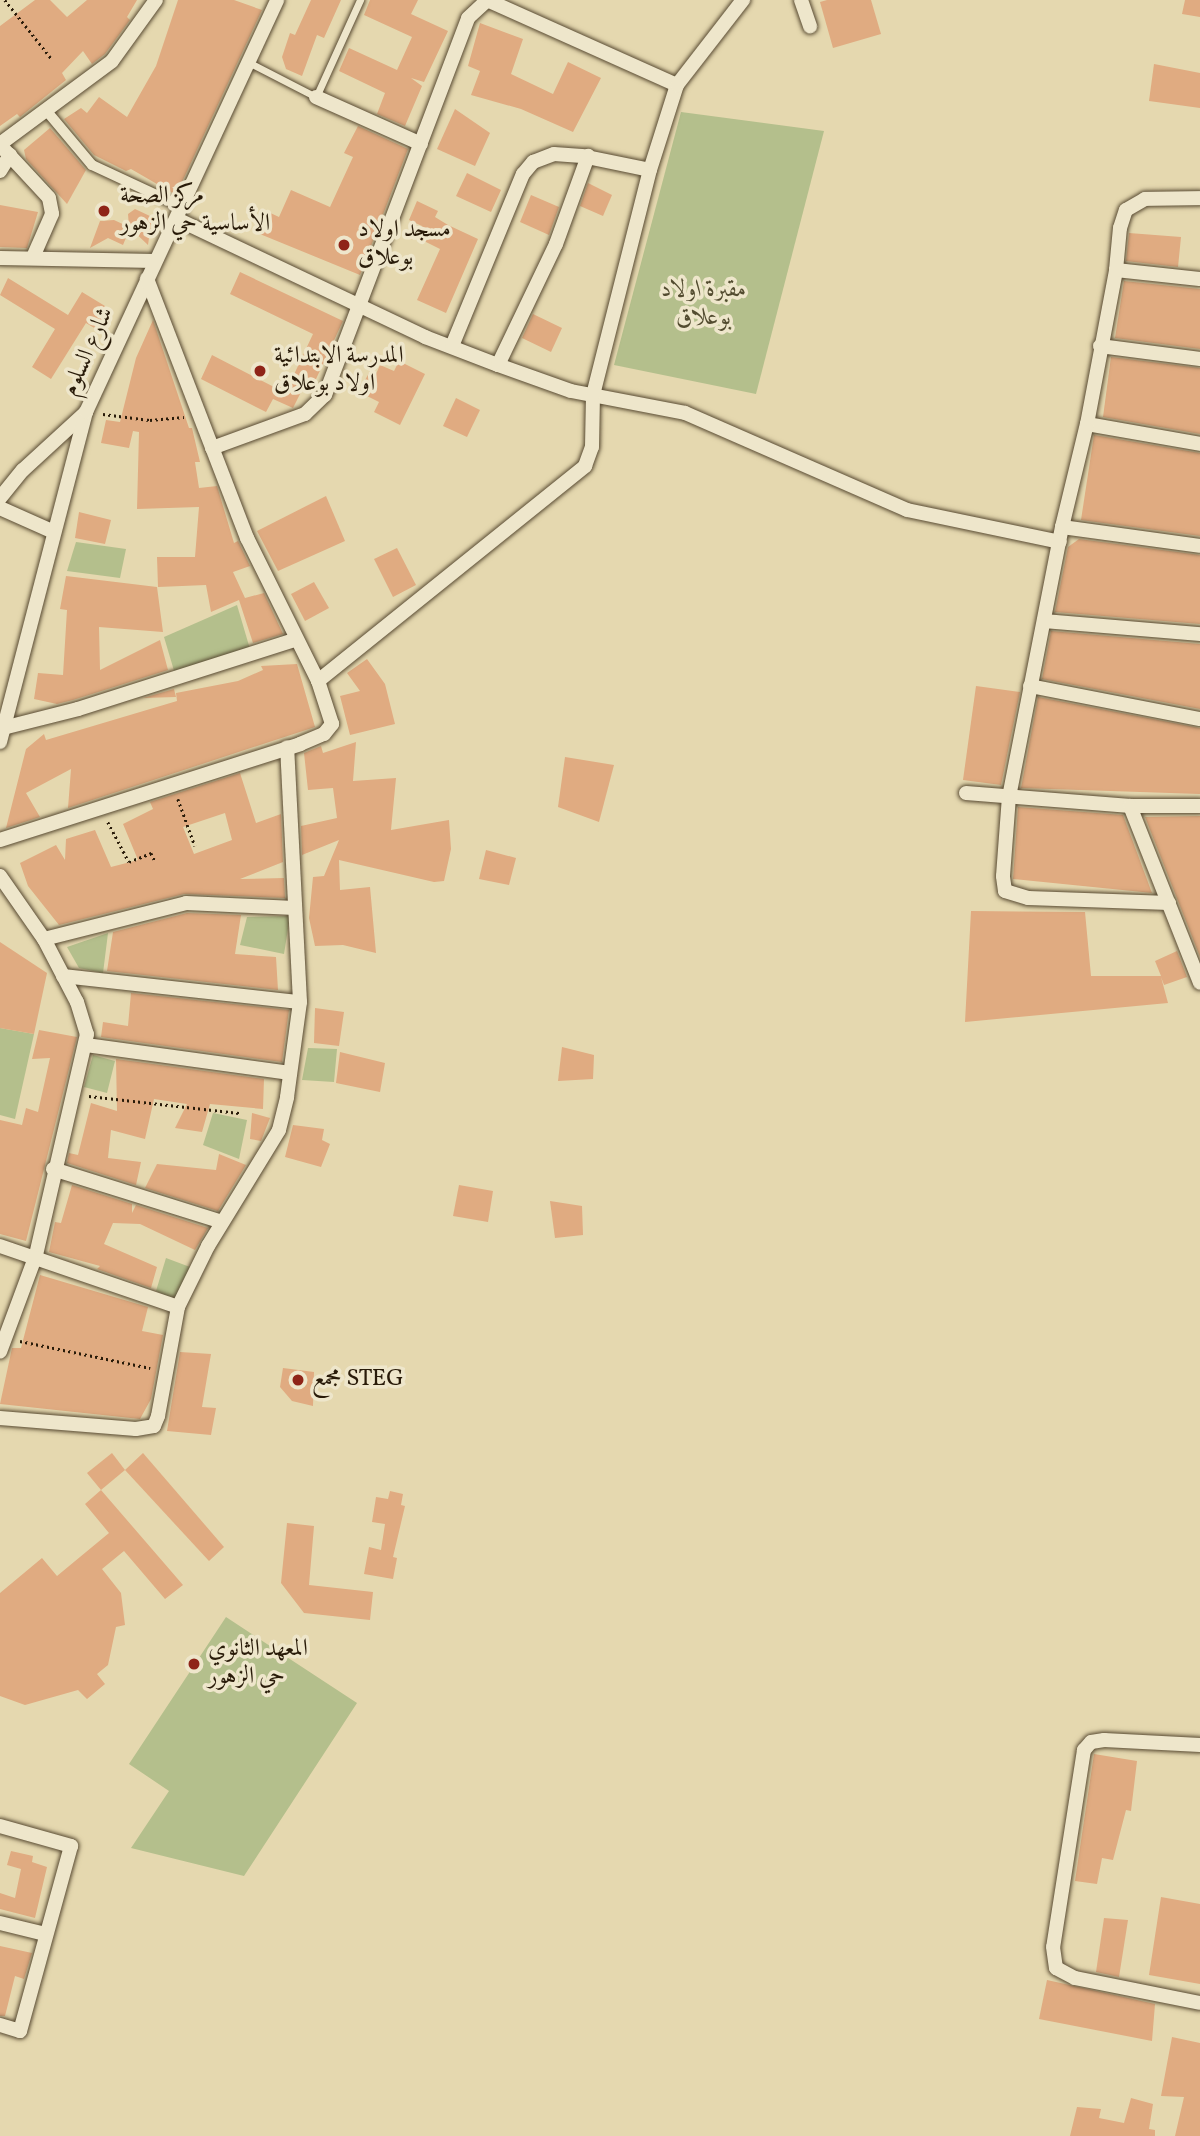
<!DOCTYPE html>
<meta charset="utf-8">
<style>
body{margin:0}
#map{position:relative;width:1200px;height:2136px;overflow:hidden;background:#e5d8af;font-family:Vollkorn,Amiri,serif}
div>[style]{position:absolute}
.green>*{inset:0;background:#b4bf8c}
.building>*{inset:0;background:#e0ab81}
.path>*{height:2.5px;margin-top:-1.25px;transform-origin:0;background:repeating-linear-gradient(90deg,#291b09 0 2px,transparent 0 5.5px)}
.roads{filter:drop-shadow(0 0 2px #584a32) drop-shadow(0 0 2px #584a32)}
.service>*{height:7px;margin:-3.5px;padding:0 3.5px;transform-origin:3.5px;border-radius:3.5px;background:#eee6cb}
.pedestrian>*{height:10px;margin:-5px;padding:0 5px;transform-origin:5px;border-radius:5px;background:#eee6cb}
.minor>*{height:14px;margin:-7px;padding:0 7px;transform-origin:7px;border-radius:7px;background:#eee6cb}
.dots>*{width:19px;height:19px;translate:-50% -50%;box-sizing:border-box;border:4px solid #eee6cb;border-radius:50%}
span{translate:-50% -50%;white-space:nowrap;text-align:center;line-height:1.15;-webkit-text-stroke:7px #eee6cb;paint-order:stroke}
.poi-label{font-size:24px;color:#291b09}
.left{translate:0 -50%;text-align:left}
.park-label{font-size:24px;color:#534c30;font-style:italic}
.street-label{font-size:24px;color:#291b09}
</style>
<div id="map">
<div class="green">
<i style="clip-path:polygon(681px 112px,824px 131px,756px 394px,614px 365px)"></i>
<i style="clip-path:polygon(76px 542px,126px 549px,120px 578px,67px 571px)"></i>
<i style="clip-path:polygon(237px 605px,250px 649px,175px 674px,164px 637px)"></i>
<i style="clip-path:polygon(290px 916px,284px 954px,240px 945px,247px 917px)"></i>
<i style="clip-path:polygon(108px 933px,103px 973px,79px 968px,67px 947px)"></i>
<i style="clip-path:polygon(0 1028px,34px 1034px,15px 1119px,0 1115px)"></i>
<i style="clip-path:polygon(308px 1048px,337px 1049px,334px 1082px,302px 1080px)"></i>
<i style="clip-path:polygon(93px 1055px,115px 1061px,107px 1093px,84px 1087px)"></i>
<i style="clip-path:polygon(213px 1113px,247px 1120px,239px 1159px,203px 1145px)"></i>
<i style="clip-path:polygon(166px 1258px,190px 1267px,177px 1301px,156px 1291px)"></i>
<i style="clip-path:polygon(226px 1617px,357px 1703px,244px 1876px,131px 1848px,169px 1791px,129px 1764px)"></i>
</div>
<div class="building">
<i style="clip-path:polygon(35px 0,50px 0,67px 17px,87px 0,137px 0,127px 17px,130px 20px,105px 54px,92px 64px,83px 51px,62px 73px,66px 80px,20px 117px,17px 114px,0 126px,0 26px)"></i>
<i style="clip-path:polygon(178px 0,234px 0,262px 10px,176px 195px,131px 169px,126px 171px,94px 155px,64px 119px,81px 108px,87px 113px,99px 97px,127px 117px,156px 66px)"></i>
<i style="clip-path:polygon(311px 0,341px 0,324px 38px,317px 35px,302px 76px,286px 69px,282px 57px,290px 33px,295px 35px)"></i>
<i style="clip-path:polygon(370px 0,418px 0,411px 14px,448px 31px,424px 82px,411px 78px,422px 86px,405px 126px,377px 114px,385px 93px,339px 71px,349px 48px,397px 70px,412px 37px,364px 15px)"></i>
<i style="clip-path:polygon(827px 0,871px 0,881px 34px,833px 48px,820px 2px)"></i>
<i style="clip-path:polygon(1185px 0,1200px 0,1200px 17px,1182px 14px)"></i>
<i style="clip-path:polygon(480px 23px,523px 39px,511px 74px,553px 94px,568px 62px,601px 78px,573px 132px,521px 109px,471px 95px,480px 71px,468px 66px)"></i>
<i style="clip-path:polygon(1154px 64px,1200px 73px,1200px 108px,1149px 101px)"></i>
<i style="clip-path:polygon(455px 109px,490px 133px,475px 166px,437px 149px)"></i>
<i style="clip-path:polygon(358px 126px,408px 149px,360px 275px,255px 232px,264px 210px,279px 217px,291px 190px,330px 207px,353px 157px,344px 153px)"></i>
<i style="clip-path:polygon(50px 128px,86px 170px,67px 204px,26px 159px,24px 150px)"></i>
<i style="clip-path:polygon(467px 173px,501px 190px,491px 212px,456px 196px)"></i>
<i style="clip-path:polygon(588px 183px,612px 195px,603px 216px,580px 206px)"></i>
<i style="clip-path:polygon(531px 195px,559px 207px,549px 235px,520px 222px)"></i>
<i style="clip-path:polygon(417px 201px,438px 211px,435px 217px,448px 225px,478px 239px,446px 313px,417px 300px,440px 249px,416px 237px,422px 226px,409px 220px)"></i>
<i style="clip-path:polygon(0 205px,38px 212px,27px 248px,0 247px)"></i>
<i style="clip-path:polygon(135px 209px,152px 217px,148px 245px,130px 228px,123px 245px,108px 238px,90px 248px,100px 221px,114px 220px,129px 227px,128px 214px)"></i>
<i style="clip-path:polygon(1129px 233px,1181px 237px,1178px 267px,1126px 261px)"></i>
<i style="clip-path:polygon(240px 272px,343px 321px,310px 392px,301px 392px,293px 408px,273px 399px,266px 412px,201px 379px,212px 355px,276px 388px,290px 383px,313px 334px,230px 294px)"></i>
<i style="clip-path:polygon(8px 278px,68px 315px,82px 292px,105px 306px,99px 314px,109px 320px,101px 332px,86px 323px,51px 379px,32px 367px,55px 329px,0 295px)"></i>
<i style="clip-path:polygon(1124px 281px,1200px 289px,1200px 349px,1115px 338px)"></i>
<i style="clip-path:polygon(533px 314px,562px 328px,551px 352px,522px 338px)"></i>
<i style="clip-path:polygon(153px 320px,189px 428px,192px 428px,200px 462px,195px 462px,199px 488px,217px 486px,234px 543px,238px 541px,250px 566px,233px 572px,245px 598px,264px 593px,283px 634px,253px 643px,239px 600px,211px 612px,206px 585px,158px 587px,157px 557px,195px 557px,199px 507px,137px 509px,139px 432px,133px 431px,129px 448px,101px 443px,106px 420px,120px 422px,136px 358px)"></i>
<i style="clip-path:polygon(1111px 357px,1200px 368px,1200px 434px,1103px 417px)"></i>
<i style="clip-path:polygon(399px 361px,425px 374px,400px 425px,374px 412px,379px 402px,365px 395px,369px 387px,363px 384px,370px 371px,376px 374px,380px 365px,394px 371px)"></i>
<i style="clip-path:polygon(456px 398px,480px 410px,467px 437px,443px 426px)"></i>
<i style="clip-path:polygon(1094px 435px,1200px 453px,1200px 536px,1081px 520px)"></i>
<i style="clip-path:polygon(326px 496px,345px 541px,278px 571px,257px 531px)"></i>
<i style="clip-path:polygon(79px 512px,111px 520px,105px 544px,75px 538px)"></i>
<i style="clip-path:polygon(1079px 539px,1200px 555px,1200px 624px,1055px 612px,1068px 547px)"></i>
<i style="clip-path:polygon(397px 548px,416px 585px,393px 597px,374px 559px)"></i>
<i style="clip-path:polygon(66px 576px,157px 587px,163px 632px,99px 627px,100px 670px,160px 640px,168px 670px,73px 700px,57px 704px,34px 699px,38px 673px,63px 675px,67px 610px,60px 609px)"></i>
<i style="clip-path:polygon(314px 582px,329px 608px,305px 621px,291px 594px)"></i>
<i style="clip-path:polygon(1051px 631px,1200px 644px,1200px 709px,1042px 679px)"></i>
<i style="clip-path:polygon(367px 659px,385px 684px,395px 724px,350px 735px,340px 696px,360px 691px,347px 673px)"></i>
<i style="clip-path:polygon(297px 664px,315px 727px,68px 808px,71px 769px,26px 793px,40px 817px,6px 828px,26px 749px,44px 734px,46px 740px,177px 701px,176px 693px,238px 681px,263px 670px,261px 666px)"></i>
<i style="clip-path:polygon(976px 686px,1020px 692px,1001px 785px,963px 780px)"></i>
<i style="clip-path:polygon(174px 689px,176px 697px,143px 698px)"></i>
<i style="clip-path:polygon(1038px 697px,1200px 728px,1200px 794px,1021px 788px)"></i>
<i style="clip-path:polygon(356px 742px,353px 781px,396px 778px,391px 830px,449px 820px,451px 849px,444px 881px,434px 882px,339px 860px,340px 890px,370px 887px,376px 953px,343px 945px,315px 946px,309px 918px,313px 877px,324px 876px,339px 840px,302px 855px,301px 826px,337px 818px,333px 788px,308px 790px,304px 753px,321px 746px,323px 753px)"></i>
<i style="clip-path:polygon(565px 757px,614px 765px,599px 822px,558px 807px)"></i>
<i style="clip-path:polygon(evenodd,240px 773px,256px 823px,281px 814px,283px 862px,240px 879px,284px 878px,285px 898px,184px 894px,59px 925px,28px 886px,20px 863px,56px 845px,65px 860px,66px 839px,95px 830px,111px 867px,138px 860px,123px 824px,153px 809px,150px 802px,240px 773px,225px 813px,232px 840px,194px 854px,183px 827px,225px 813px)"></i>
<i style="clip-path:polygon(1018px 807px,1123px 815px,1152px 893px,1013px 879px)"></i>
<i style="clip-path:polygon(1200px 816px,1200px 957px,1145px 817px)"></i>
<i style="clip-path:polygon(486px 850px,516px 858px,509px 885px,479px 879px)"></i>
<i style="clip-path:polygon(971px 911px,1085px 912px,1091px 976px,1161px 976px,1155px 961px,1177px 951px,1187px 977px,1164px 985px,1161px 977px,1168px 1003px,965px 1022px)"></i>
<i style="clip-path:polygon(187px 913px,241px 915px,235px 954px,276px 957px,278px 990px,107px 971px,113px 932px)"></i>
<i style="clip-path:polygon(0 942px,47px 973px,34px 1034px,0 1028px)"></i>
<i style="clip-path:polygon(131px 993px,289px 1010px,282px 1062px,101px 1037px,103px 1022px,128px 1026px)"></i>
<i style="clip-path:polygon(315px 1008px,344px 1012px,339px 1046px,314px 1043px)"></i>
<i style="clip-path:polygon(39px 1030px,77px 1037px,26px 1241px,0 1234px,0 1120px,22px 1125px,26px 1108px,38px 1112px,50px 1058px,32px 1059px)"></i>
<i style="clip-path:polygon(562px 1047px,594px 1055px,593px 1079px,558px 1081px)"></i>
<i style="clip-path:polygon(340px 1052px,385px 1063px,380px 1092px,336px 1083px)"></i>
<i style="clip-path:polygon(116px 1059px,264px 1079px,263px 1109px,210px 1104px,202px 1132px,175px 1128px,187px 1104px,154px 1099px,145px 1139px,111px 1130px,108px 1158px,141px 1162px,136px 1185px,67px 1163px,69px 1153px,78px 1155px,91px 1103px,117px 1111px)"></i>
<i style="clip-path:polygon(252px 1113px,270px 1118px,261px 1141px,250px 1139px)"></i>
<i style="clip-path:polygon(293px 1125px,324px 1129px,322px 1140px,330px 1144px,321px 1167px,285px 1157px)"></i>
<i style="clip-path:polygon(219px 1154px,246px 1165px,218px 1211px,145px 1188px,157px 1164px,216px 1170px)"></i>
<i style="clip-path:polygon(72px 1185px,132px 1204px,132px 1213px,136px 1205px,208px 1228px,195px 1250px,140px 1224px,113px 1223px,104px 1244px,157px 1267px,151px 1288px,97px 1269px,100px 1266px,49px 1252px,55px 1222px,61px 1223px)"></i>
<i style="clip-path:polygon(459px 1185px,493px 1191px,488px 1222px,453px 1216px)"></i>
<i style="clip-path:polygon(550px 1201px,582px 1206px,583px 1235px,555px 1238px)"></i>
<i style="clip-path:polygon(40px 1275px,148px 1307px,142px 1331px,163px 1335px,151px 1399px,140px 1419px,0 1404px,12px 1348px,21px 1348px)"></i>
<i style="clip-path:polygon(180px 1352px,211px 1354px,202px 1407px,216px 1408px,211px 1435px,167px 1431px)"></i>
<i style="clip-path:polygon(283px 1368px,314px 1372px,313px 1406px,292px 1401px,280px 1387px)"></i>
<i style="clip-path:polygon(112px 1453px,125px 1470px,101px 1490px,87px 1473px)"></i>
<i style="clip-path:polygon(143px 1453px,224px 1547px,209px 1561px,125px 1470px)"></i>
<i style="clip-path:polygon(101px 1490px,183px 1585px,165px 1599px,124px 1551px,102px 1569px,121px 1593px,125px 1625px,116px 1627px,108px 1665px,97px 1674px,105px 1684px,87px 1699px,78px 1690px,25px 1705px,0 1696px,0 1593px,42px 1558px,57px 1576px,109px 1533px,85px 1504px)"></i>
<i style="clip-path:polygon(390px 1491px,403px 1494px,401px 1505px,405px 1506px,393px 1557px,397px 1558px,393px 1579px,364px 1574px,369px 1547px,381px 1550px,385px 1524px,372px 1522px,376px 1497px,388px 1499px)"></i>
<i style="clip-path:polygon(287px 1523px,314px 1526px,309px 1585px,373px 1592px,370px 1620px,304px 1613px,281px 1583px)"></i>
<i style="clip-path:polygon(1094px 1754px,1137px 1761px,1131px 1811px,1126px 1810px,1113px 1860px,1102px 1858px,1097px 1884px,1075px 1881px)"></i>
<i style="clip-path:polygon(11px 1851px,33px 1856px,32px 1862px,47px 1867px,35px 1918px,0 1909px,0 1893px,15px 1898px,21px 1869px,7px 1865px)"></i>
<i style="clip-path:polygon(1161px 1897px,1200px 1904px,1200px 1984px,1149px 1975px)"></i>
<i style="clip-path:polygon(1104px 1918px,1128px 1920px,1119px 1977px,1096px 1972px)"></i>
<i style="clip-path:polygon(0 1946px,32px 1953px,24px 1979px,15px 1976px,5px 2016px,0 2016px)"></i>
<i style="clip-path:polygon(1047px 1980px,1155px 2004px,1152px 2041px,1039px 2019px)"></i>
<i style="clip-path:polygon(1172px 2037px,1200px 2043px,1200px 2136px,1175px 2136px,1184px 2097px,1161px 2096px)"></i>
<i style="clip-path:polygon(1131px 2098px,1153px 2104px,1149px 2129px,1155px 2130px,1155px 2136px,1070px 2136px,1077px 2107px,1101px 2109px,1099px 2118px,1124px 2123px)"></i>
</div>
<div class="path">
<i style="left:5px;top:0;width:74px;rotate:51.6deg"></i>
<i style="left:103px;top:414px;width:47px;rotate:7.3deg"></i>
<i style="left:150px;top:420px;width:34px;rotate:-5deg"></i>
<i style="left:178px;top:799px;width:50px;rotate:70.1deg"></i>
<i style="left:108px;top:822px;width:45px;rotate:62.3deg"></i>
<i style="left:129px;top:862px;width:24px;rotate:-22deg"></i>
<i style="left:151px;top:853px;width:9px;rotate:63deg"></i>
<i style="left:89px;top:1096px;width:151px;rotate:6.5deg"></i>
<i style="left:20px;top:1341px;width:133px;rotate:11.7deg"></i>
</div>
<div class="roads">
<div class="service">
<i style="left:248px;top:62px;width:76px;rotate:27.2deg"></i>
<i style="left:316px;top:97px;width:107px;rotate:-65.6deg"></i>
</div>
<div class="pedestrian">
<i style="left:45px;top:109px;width:73px;rotate:50deg"></i>
<i style="left:92px;top:165px;width:99px;rotate:25deg"></i>
</div>
<div class="minor">
<i style="left:487px;top:0;width:208px;rotate:24.1deg"></i>
<i style="left:801px;top:0;width:28px;rotate:71deg"></i>
<i style="left:316px;top:97px;width:115px;rotate:24.1deg"></i>
<i style="left:0;top:144px;width:139px;rotate:-36.5deg"></i>
<i style="left:112px;top:61px;width:75px;rotate:-54.2deg"></i>
<i style="left:0;top:145px;width:72px;rotate:47.2deg"></i>
<i style="left:49px;top:198px;width:16px;rotate:79deg"></i>
<i style="left:52px;top:214px;width:47px;rotate:113.8deg"></i>
<i style="left:0;top:171px;width:19px;rotate:-58deg"></i>
<i style="left:177px;top:219px;width:275px;rotate:25.4deg"></i>
<i style="left:425px;top:337px;width:78px;rotate:21deg"></i>
<i style="left:498px;top:365px;width:77px;rotate:19.6deg"></i>
<i style="left:571px;top:391px;width:116px;rotate:10.9deg"></i>
<i style="left:685px;top:413px;width:242px;rotate:23.6deg"></i>
<i style="left:907px;top:510px;width:156px;rotate:11.8deg"></i>
<i style="left:0;top:258px;width:155px;rotate:1.1deg"></i>
<i style="left:1116px;top:270px;width:84px;rotate:6.1deg"></i>
<i style="left:452px;top:346px;width:186px;rotate:-67.6deg"></i>
<i style="left:523px;top:174px;width:16px;rotate:-50deg"></i>
<i style="left:533px;top:162px;width:22px;rotate:-21deg"></i>
<i style="left:554px;top:154px;width:28px;rotate:4deg"></i>
<i style="left:582px;top:156px;width:69px;rotate:11.6deg"></i>
<i style="left:650px;top:170px;width:89px;rotate:-72.4deg"></i>
<i style="left:677px;top:85px;width:108px;rotate:-52.2deg"></i>
<i style="left:1100px;top:346px;width:101px;rotate:7.4deg"></i>
<i style="left:498px;top:365px;width:134px;rotate:-64.4deg"></i>
<i style="left:556px;top:244px;width:94px;rotate:-70deg"></i>
<i style="left:1087px;top:424px;width:115px;rotate:10deg"></i>
<i style="left:212px;top:448px;width:99px;rotate:-20.1deg"></i>
<i style="left:305px;top:414px;width:28px;rotate:-44deg"></i>
<i style="left:325px;top:395px;width:403px;rotate:-69.2deg"></i>
<i style="left:468px;top:18px;width:26px;rotate:-43deg"></i>
<i style="left:0;top:498px;width:36px;rotate:-51deg"></i>
<i style="left:23px;top:470px;width:86px;rotate:-42.6deg"></i>
<i style="left:0;top:508px;width:59px;rotate:24deg"></i>
<i style="left:1062px;top:527px;width:139px;rotate:7.8deg"></i>
<i style="left:1044px;top:621px;width:157px;rotate:4.8deg"></i>
<i style="left:318px;top:681px;width:343px;rotate:-38.8deg"></i>
<i style="left:585px;top:466px;width:20px;rotate:-70deg"></i>
<i style="left:592px;top:447px;width:52px;rotate:-88.9deg"></i>
<i style="left:593px;top:395px;width:232px;rotate:-75.8deg"></i>
<i style="left:1030px;top:686px;width:173px;rotate:11deg"></i>
<i style="left:3px;top:728px;width:77px;rotate:-14.2deg"></i>
<i style="left:78px;top:709px;width:227px;rotate:-17.7deg"></i>
<i style="left:0;top:742px;width:341px;rotate:-75.4deg"></i>
<i style="left:86px;top:412px;width:454px;rotate:-65.1deg"></i>
<i style="left:966px;top:793px;width:165px;rotate:4.5deg"></i>
<i style="left:1130px;top:806px;width:70px"></i>
<i style="left:1130px;top:806px;width:190px;rotate:68.4deg"></i>
<i style="left:0;top:840px;width:315px;rotate:-17.7deg"></i>
<i style="left:300px;top:744px;width:26px;rotate:-23deg"></i>
<i style="left:324px;top:734px;width:13px;rotate:-51deg"></i>
<i style="left:332px;top:724px;width:45px;rotate:-108deg"></i>
<i style="left:318px;top:681px;width:160px;rotate:-116.4deg"></i>
<i style="left:247px;top:538px;width:278px;rotate:-111.1deg"></i>
<i style="left:0;top:876px;width:77px;rotate:55.1deg"></i>
<i style="left:44px;top:939px;width:71px;rotate:62.4deg"></i>
<i style="left:77px;top:1002px;width:34px;rotate:73deg"></i>
<i style="left:87px;top:1034px;width:227px;rotate:103deg"></i>
<i style="left:36px;top:1255px;width:103px;rotate:110.4deg"></i>
<i style="left:1169px;top:903px;width:141px;rotate:-178deg"></i>
<i style="left:1028px;top:898px;width:24px;rotate:-163deg"></i>
<i style="left:1005px;top:891px;width:15px;rotate:-98deg"></i>
<i style="left:1003px;top:876px;width:79px;rotate:-85.7deg"></i>
<i style="left:1009px;top:797px;width:275px;rotate:-78.9deg"></i>
<i style="left:1062px;top:527px;width:106px;rotate:-76.4deg"></i>
<i style="left:1087px;top:424px;width:157px;rotate:-79.3deg"></i>
<i style="left:1116px;top:270px;width:42px;rotate:-84.6deg"></i>
<i style="left:1120px;top:228px;width:19px;rotate:-72deg"></i>
<i style="left:1126px;top:210px;width:22px;rotate:-30deg"></i>
<i style="left:1145px;top:199px;width:55px;rotate:-1deg"></i>
<i style="left:44px;top:939px;width:146px;rotate:-14.2deg"></i>
<i style="left:186px;top:903px;width:109px;rotate:2.6deg"></i>
<i style="left:63px;top:976px;width:238px;rotate:6.3deg"></i>
<i style="left:86px;top:1045px;width:206px;rotate:7.8deg"></i>
<i style="left:53px;top:1169px;width:177px;rotate:17.4deg"></i>
<i style="left:0;top:1246px;width:188px;rotate:18.9deg"></i>
<i style="left:0;top:1418px;width:136px;rotate:4.6deg"></i>
<i style="left:136px;top:1429px;width:18px;rotate:-9deg"></i>
<i style="left:154px;top:1426px;width:11px;rotate:-68deg"></i>
<i style="left:158px;top:1416px;width:111px;rotate:-79.6deg"></i>
<i style="left:178px;top:1307px;width:68px;rotate:-63.8deg"></i>
<i style="left:208px;top:1246px;width:136px;rotate:-58.5deg"></i>
<i style="left:279px;top:1130px;width:34px;rotate:-76deg"></i>
<i style="left:287px;top:1097px;width:96px;rotate:-82.2deg"></i>
<i style="left:300px;top:1002px;width:255px;rotate:-92.9deg"></i>
<i style="left:1200px;top:1745px;width:96px;rotate:-177deg"></i>
<i style="left:1104px;top:1740px;width:13px;rotate:171deg"></i>
<i style="left:1091px;top:1742px;width:11px;rotate:131deg"></i>
<i style="left:1084px;top:1750px;width:199px;rotate:98.9deg"></i>
<i style="left:1053px;top:1947px;width:21px;rotate:82deg"></i>
<i style="left:1056px;top:1968px;width:21px;rotate:28deg"></i>
<i style="left:1075px;top:1978px;width:127px;rotate:11.3deg"></i>
<i style="left:0;top:1826px;width:74px;rotate:15.7deg"></i>
<i style="left:71px;top:1846px;width:192px;rotate:105.4deg"></i>
<i style="left:20px;top:2031px;width:21px;rotate:-163deg"></i>
<i style="left:0;top:1923px;width:46px;rotate:13.7deg"></i>
</div>
</div>
<div class="dots">
<i style="left:104px;top:211px;background:#8f2418"></i>
<i style="left:344px;top:245px;background:#8f2418"></i>
<i style="left:260px;top:371px;background:#8f2418"></i>
<i style="left:298px;top:1380px;background:#8f2418"></i>
<i style="left:194px;top:1664px;background:#8f2418"></i>
</div>
<div class="poi-label">
<span class="left" style="left:120px;top:211px">مركز الصحة<br>الأساسية حي الزهور</span>
<span class="left" style="left:358px;top:245px">مسجد اولاد<br>بوعلاق</span>
<span class="left" style="left:274px;top:371px">المدرسة الابتدائية<br>اولاد بوعلاق</span>
<span class="left" style="left:312px;top:1380px">مجمع STEG</span>
<span class="left" style="left:208px;top:1664px">المعهد الثانوي<br>حي الزهور</span>
</div>
<div class="park-label">
<span style="left:704px;top:305px">مقبرة اولاد<br>بوعلاق</span>
</div>
<div class="street-label">
<span style="left:89px;top:352px;rotate:-66deg">شارع السلوم</span>
</div>
</div>
